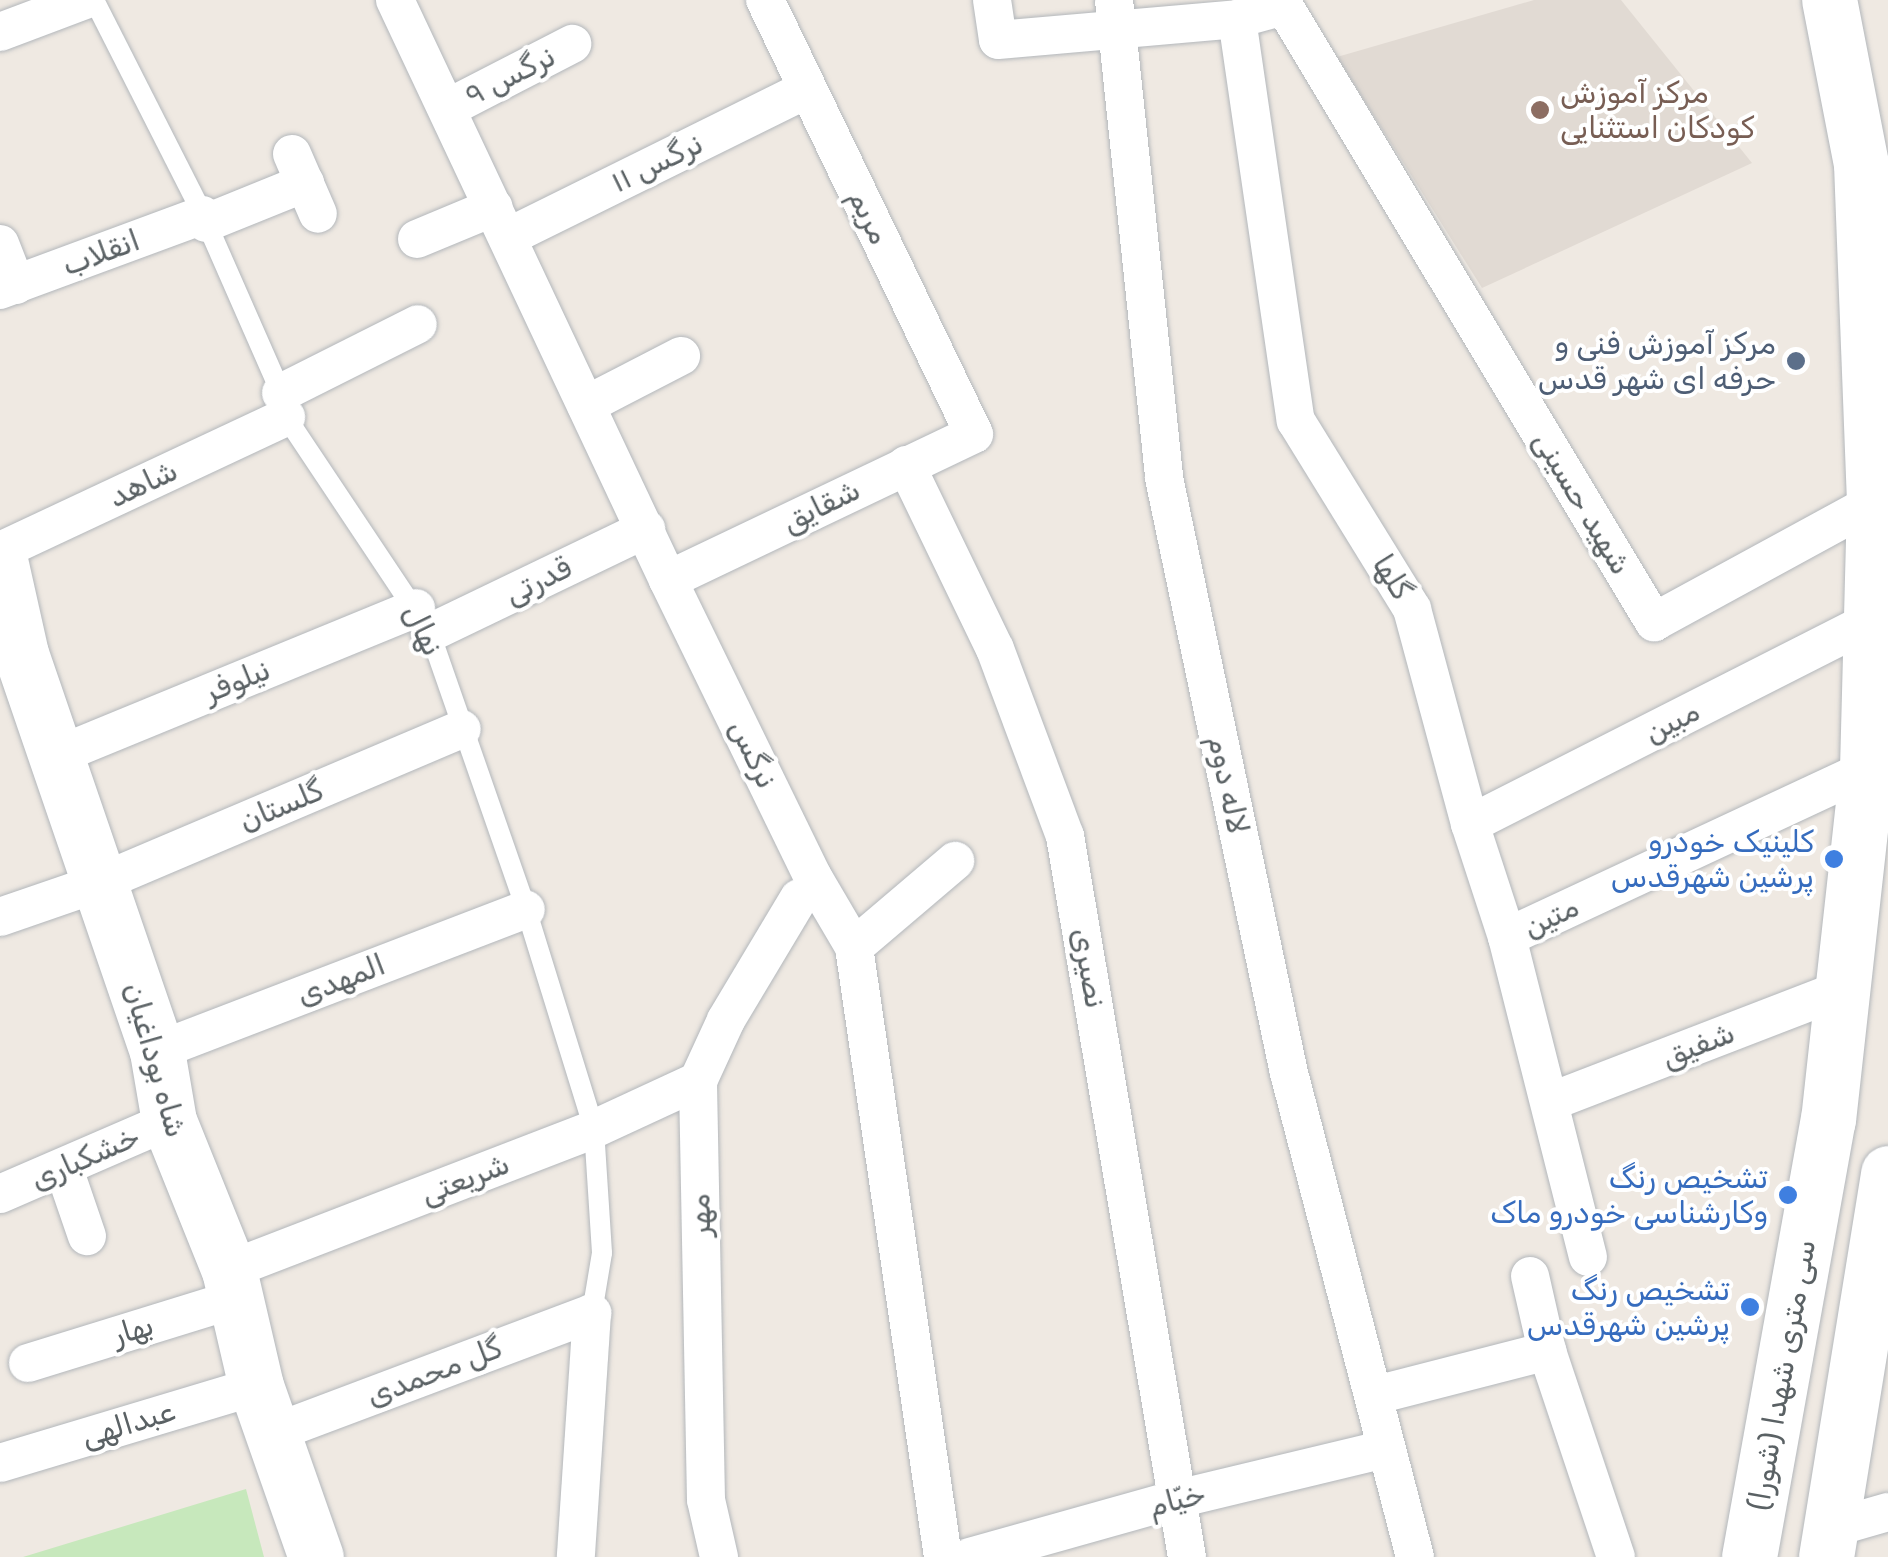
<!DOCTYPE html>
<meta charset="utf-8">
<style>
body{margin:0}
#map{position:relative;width:1888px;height:1557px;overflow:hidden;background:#efe9e2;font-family:Rubik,Vazirmatn,sans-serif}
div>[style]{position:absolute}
.education>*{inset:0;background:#e1dad3}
.green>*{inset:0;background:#c7e8bc}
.roads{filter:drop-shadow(0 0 2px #b3b7bb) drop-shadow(0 0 2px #b3b7bb)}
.service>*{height:20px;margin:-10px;padding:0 10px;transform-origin:10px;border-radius:10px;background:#fff}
.minor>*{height:38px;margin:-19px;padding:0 19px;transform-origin:19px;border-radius:19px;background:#fff}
.secondary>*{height:55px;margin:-27.5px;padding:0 27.5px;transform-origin:27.5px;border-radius:27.5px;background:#fff}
.dots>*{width:28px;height:28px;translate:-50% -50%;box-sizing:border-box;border:5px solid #fff;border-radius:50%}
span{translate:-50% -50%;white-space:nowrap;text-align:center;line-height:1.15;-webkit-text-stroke:8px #fff;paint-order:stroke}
.street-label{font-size:30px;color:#5a6164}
.education-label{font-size:30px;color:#785e54}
.left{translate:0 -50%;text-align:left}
.service-label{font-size:30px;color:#4e5e75}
.right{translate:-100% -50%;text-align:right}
.shop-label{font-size:30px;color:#366cbe}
</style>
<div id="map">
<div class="education">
<i style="clip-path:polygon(1534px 0,1621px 0,1752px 163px,1482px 288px,1337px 57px)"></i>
</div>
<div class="green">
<i style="clip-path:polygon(246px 1489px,264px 1557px,23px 1557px)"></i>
</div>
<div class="roads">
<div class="service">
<i style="left:94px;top:0;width:241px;rotate:63.1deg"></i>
<i style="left:203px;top:215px;width:194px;rotate:66.3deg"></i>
<i style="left:281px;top:393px;width:25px;rotate:78deg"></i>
<i style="left:286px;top:417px;width:260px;rotate:56.3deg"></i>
<i style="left:430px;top:633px;width:292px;rotate:70.8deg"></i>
<i style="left:526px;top:909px;width:230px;rotate:72.8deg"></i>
<i style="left:594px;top:1129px;width:124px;rotate:86.3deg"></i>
<i style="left:602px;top:1253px;width:61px;rotate:99.5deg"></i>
</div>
<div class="minor">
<i style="left:395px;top:0;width:641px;rotate:64.79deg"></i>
<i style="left:668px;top:580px;width:331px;rotate:64deg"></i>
<i style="left:813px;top:877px;width:81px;rotate:59.6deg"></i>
<i style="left:854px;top:947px;width:616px;rotate:81.7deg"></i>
<i style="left:992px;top:0;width:40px;rotate:81.5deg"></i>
<i style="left:998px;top:40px;width:240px;rotate:-5deg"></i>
<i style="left:1237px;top:19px;width:406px;rotate:81.7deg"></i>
<i style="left:1296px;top:421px;width:221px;rotate:58.3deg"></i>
<i style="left:1412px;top:609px;width:223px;rotate:74.9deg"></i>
<i style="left:1470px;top:824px;width:119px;rotate:71.9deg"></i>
<i style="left:1507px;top:937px;width:330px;rotate:75.8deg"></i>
<i style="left:1114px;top:0;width:481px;rotate:84deg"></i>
<i style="left:1164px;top:478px;width:608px;rotate:78.14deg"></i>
<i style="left:1289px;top:1073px;width:500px;rotate:75.41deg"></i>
<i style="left:1237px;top:19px;width:49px;rotate:-15.5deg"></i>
<i style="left:1284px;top:6px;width:719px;rotate:59.01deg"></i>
<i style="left:1654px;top:622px;width:251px;rotate:-28.6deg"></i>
<i style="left:0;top:32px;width:91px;rotate:-20.6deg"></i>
<i style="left:448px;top:108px;width:140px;rotate:-27.3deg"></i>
<i style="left:292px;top:154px;width:65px;rotate:66.6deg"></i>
<i style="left:206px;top:223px;width:107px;rotate:-22deg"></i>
<i style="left:508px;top:237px;width:332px;rotate:-26.3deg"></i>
<i style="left:417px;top:239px;width:83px;rotate:-22.6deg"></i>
<i style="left:0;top:244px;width:44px;rotate:68.7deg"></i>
<i style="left:0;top:290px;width:216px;rotate:-20.3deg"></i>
<i style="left:281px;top:393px;width:153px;rotate:-26.7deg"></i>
<i style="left:586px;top:405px;width:107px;rotate:-27.3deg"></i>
<i style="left:906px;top:465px;width:204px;rotate:64.2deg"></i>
<i style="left:995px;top:649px;width:200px;rotate:69.5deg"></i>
<i style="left:1065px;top:836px;width:731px;rotate:80.4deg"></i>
<i style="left:0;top:551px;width:316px;rotate:-25.1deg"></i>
<i style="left:668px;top:580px;width:339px;rotate:-25.5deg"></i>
<i style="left:974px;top:434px;width:482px;rotate:-115.7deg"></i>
<i style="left:430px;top:633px;width:240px;rotate:-25.7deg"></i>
<i style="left:58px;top:755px;width:387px;rotate:-22.3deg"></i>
<i style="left:1470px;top:824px;width:453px;rotate:-26.9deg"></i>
<i style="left:0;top:917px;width:105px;rotate:-19deg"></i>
<i style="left:99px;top:883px;width:394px;rotate:-23deg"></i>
<i style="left:1507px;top:937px;width:397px;rotate:-25deg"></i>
<i style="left:854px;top:947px;width:133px;rotate:-40.4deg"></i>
<i style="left:157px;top:1051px;width:395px;rotate:-21deg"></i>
<i style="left:1550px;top:1102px;width:317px;rotate:-21.1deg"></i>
<i style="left:64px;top:1169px;width:71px;rotate:71.1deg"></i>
<i style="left:0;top:1194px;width:184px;rotate:-23.4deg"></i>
<i style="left:229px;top:1270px;width:391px;rotate:-21.1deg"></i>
<i style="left:594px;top:1129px;width:115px;rotate:-24.8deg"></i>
<i style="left:1530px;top:1276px;width:77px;rotate:77.2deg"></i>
<i style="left:1547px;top:1351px;width:217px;rotate:71.5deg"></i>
<i style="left:28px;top:1363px;width:220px;rotate:-17.2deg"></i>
<i style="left:1376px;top:1395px;width:177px;rotate:-14.4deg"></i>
<i style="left:276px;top:1432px;width:338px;rotate:-20.6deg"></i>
<i style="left:592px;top:1313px;width:245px;rotate:93.8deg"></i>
<i style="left:0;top:1463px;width:267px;rotate:-16.7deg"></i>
<i style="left:1829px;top:1529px;width:61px;rotate:-16.1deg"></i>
<i style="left:719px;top:1557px;width:58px;rotate:-102.8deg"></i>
<i style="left:706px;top:1500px;width:419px;rotate:-91.1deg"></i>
<i style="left:698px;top:1081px;width:67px;rotate:-65.3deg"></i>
<i style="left:726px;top:1020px;width:142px;rotate:-59.1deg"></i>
<i style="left:970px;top:1557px;width:215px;rotate:-15.7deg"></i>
<i style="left:1177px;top:1499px;width:214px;rotate:-13.5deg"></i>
</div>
<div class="secondary">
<i style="left:0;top:560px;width:96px;rotate:77.4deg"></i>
<i style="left:21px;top:654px;width:420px;rotate:71.1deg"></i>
<i style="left:157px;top:1051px;width:71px;rotate:80.3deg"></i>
<i style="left:169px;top:1121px;width:161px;rotate:68.1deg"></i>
<i style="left:229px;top:1270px;width:119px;rotate:76.9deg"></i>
<i style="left:256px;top:1386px;width:181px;rotate:70.7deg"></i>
<i style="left:1749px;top:1557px;width:444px;rotate:-79.8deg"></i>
<i style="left:1828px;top:1120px;width:353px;rotate:-83.7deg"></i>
<i style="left:1867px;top:769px;width:267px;rotate:-88.5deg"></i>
<i style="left:1874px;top:502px;width:338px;rotate:-92.2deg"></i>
<i style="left:1861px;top:164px;width:167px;rotate:-101deg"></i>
<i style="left:1826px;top:1557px;width:389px;rotate:-80.8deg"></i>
</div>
</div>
<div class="dots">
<i style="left:1540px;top:110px;background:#8d6e63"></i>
<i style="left:1796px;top:361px;background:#5c6f8a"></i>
<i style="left:1834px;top:859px;background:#3f7fe0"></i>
<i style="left:1788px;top:1195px;background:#3f7fe0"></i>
<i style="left:1750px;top:1307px;background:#3f7fe0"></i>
</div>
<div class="street-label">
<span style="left:510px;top:76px;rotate:-27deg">نرگس ۹</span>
<span style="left:657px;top:163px;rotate:-26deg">نرگس ۱۱</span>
<span style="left:869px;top:217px;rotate:64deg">مریم</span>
<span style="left:101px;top:253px;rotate:-20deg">انقلاب</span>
<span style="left:143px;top:484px;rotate:-25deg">شاهد</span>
<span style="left:1582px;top:503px;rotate:59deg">شهید حسینی</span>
<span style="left:821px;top:506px;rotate:-26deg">شقایق</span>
<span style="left:1392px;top:577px;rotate:58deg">گلها</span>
<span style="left:538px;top:581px;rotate:-26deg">قدرتی</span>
<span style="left:423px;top:630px;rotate:64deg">نهال</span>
<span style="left:237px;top:681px;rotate:-22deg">نیلوفر</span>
<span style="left:1672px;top:722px;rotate:-27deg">مبین</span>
<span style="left:753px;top:754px;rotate:64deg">نرگس</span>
<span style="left:1228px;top:785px;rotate:78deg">لاله دوم</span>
<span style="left:281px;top:806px;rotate:-23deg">گلستان</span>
<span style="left:1551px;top:917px;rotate:-25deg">متین</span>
<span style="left:1089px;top:968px;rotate:80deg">نصیری</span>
<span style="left:341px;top:980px;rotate:-21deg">المهدی</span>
<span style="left:1698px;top:1045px;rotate:-21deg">شفیق</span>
<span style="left:155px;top:1060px;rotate:74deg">شاه بوداغیان</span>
<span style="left:85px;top:1158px;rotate:-24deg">خشکباری</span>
<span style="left:465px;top:1179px;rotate:-21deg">شریعتی</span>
<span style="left:700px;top:1215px;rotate:-91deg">مهر</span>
<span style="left:133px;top:1330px;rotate:-17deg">بهار</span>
<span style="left:434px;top:1372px;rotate:-21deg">گل محمدی</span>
<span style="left:1782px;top:1375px;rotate:-80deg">سی متری شهدا (شورا)</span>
<span style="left:128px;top:1424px;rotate:-17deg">عبدالهی</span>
<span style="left:1177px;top:1500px;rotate:-15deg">خیّام</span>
</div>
<div class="education-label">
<span class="left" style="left:1560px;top:110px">مرکز آموزش<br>کودکان استثنایی</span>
</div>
<div class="service-label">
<span class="right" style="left:1776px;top:361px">مرکز آموزش فنی و<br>حرفه ای شهر قدس</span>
</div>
<div class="shop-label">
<span class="right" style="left:1814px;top:859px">کلینیک خودرو<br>پرشین شهرقدس</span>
<span class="right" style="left:1768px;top:1195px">تشخیص رنگ<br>وکارشناسی خودرو ماک</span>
<span class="right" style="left:1730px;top:1307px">تشخیص رنگ<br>پرشین شهرقدس</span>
</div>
</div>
